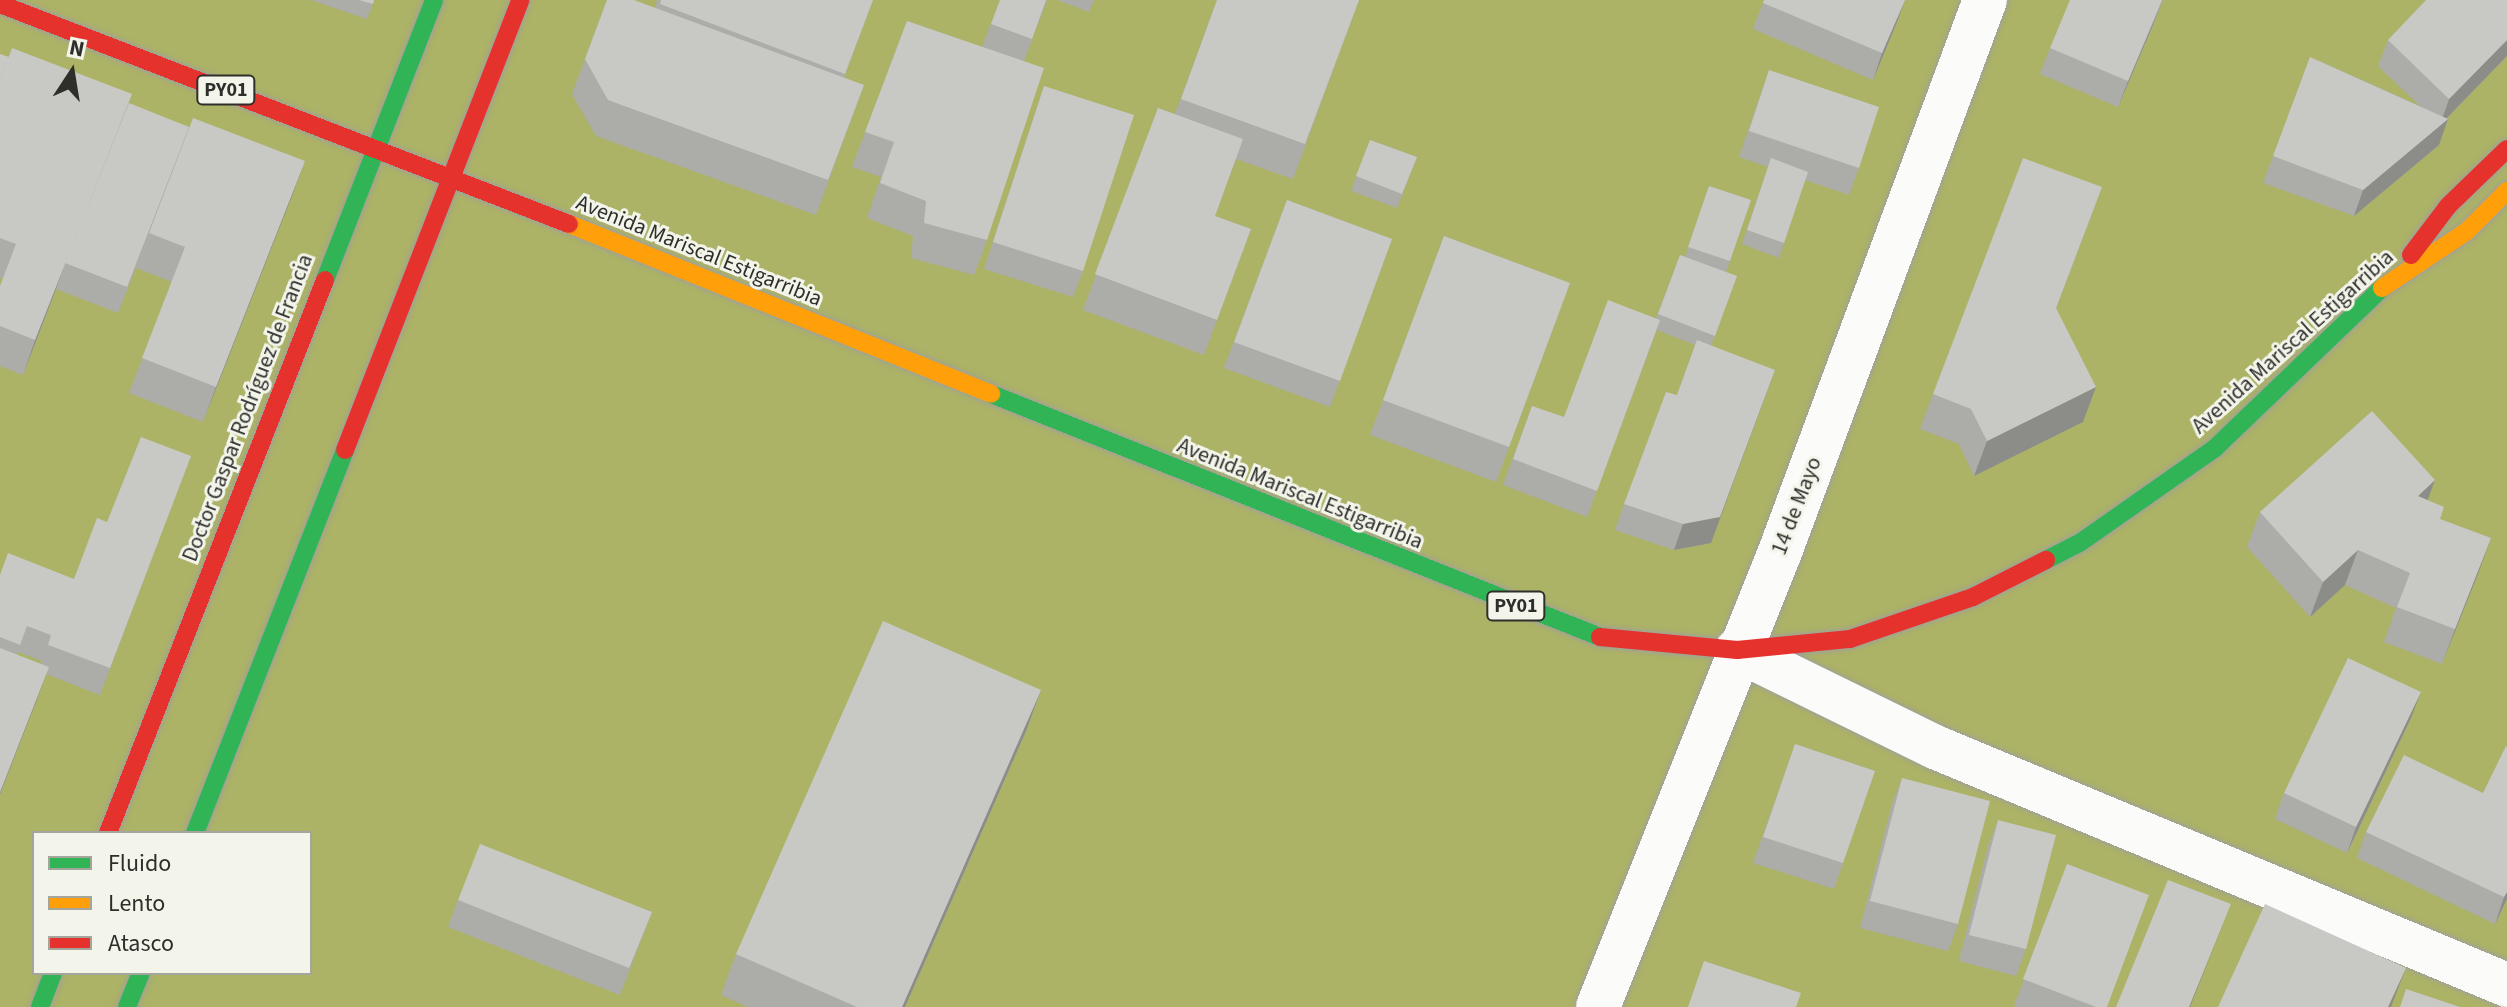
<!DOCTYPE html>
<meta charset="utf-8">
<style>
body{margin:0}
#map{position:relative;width:2507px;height:1007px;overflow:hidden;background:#e5e6e0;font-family:"Source Sans 3",sans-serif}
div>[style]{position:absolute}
.water>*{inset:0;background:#acb266}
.roads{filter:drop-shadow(0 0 2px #9fa09c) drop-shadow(0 0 2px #9fa09c)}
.street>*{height:44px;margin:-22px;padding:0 22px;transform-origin:22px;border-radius:22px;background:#fbfbfa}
.fast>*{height:18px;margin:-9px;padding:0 9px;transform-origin:9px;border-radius:9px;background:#30b455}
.slow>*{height:18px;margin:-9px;padding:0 9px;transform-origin:9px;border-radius:9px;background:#ff9f0a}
.jam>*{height:18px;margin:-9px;padding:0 9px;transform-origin:9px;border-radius:9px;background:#e5322d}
.wall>*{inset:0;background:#acada9}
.shaded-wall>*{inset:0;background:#8c8d89}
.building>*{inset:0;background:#c8c9c4}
span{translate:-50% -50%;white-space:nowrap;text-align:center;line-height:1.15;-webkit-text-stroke:6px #f3f5eb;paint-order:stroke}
.shield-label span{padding:2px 6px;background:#f3f5eb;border:2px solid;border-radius:6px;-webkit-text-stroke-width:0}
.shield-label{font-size:20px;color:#2e2f2b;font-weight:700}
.street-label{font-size:22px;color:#2e2f2b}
.legend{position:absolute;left:32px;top:831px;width:280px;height:144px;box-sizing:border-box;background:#f3f5eb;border:2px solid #a4a69e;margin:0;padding:10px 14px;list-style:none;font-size:24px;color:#2e2f2b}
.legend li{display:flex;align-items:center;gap:16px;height:40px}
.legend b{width:40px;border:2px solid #a4a69e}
.north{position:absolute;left:32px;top:32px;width:80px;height:80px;-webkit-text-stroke:6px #f3f5eb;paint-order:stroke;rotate:12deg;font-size:22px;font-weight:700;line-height:32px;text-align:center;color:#2e2f2b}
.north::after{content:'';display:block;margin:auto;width:28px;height:36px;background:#2e2f2b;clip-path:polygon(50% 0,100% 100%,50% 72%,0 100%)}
</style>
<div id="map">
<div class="water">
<i style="clip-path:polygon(evenodd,0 0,2507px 0,2507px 1007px,0 1007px,0 0,34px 833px,310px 833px,310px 973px,34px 973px,34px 833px)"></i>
</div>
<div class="roads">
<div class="street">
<i style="left:1737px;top:650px;width:220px;rotate:26.1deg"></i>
<i style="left:1935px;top:747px;width:620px;rotate:22.59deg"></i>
<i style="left:1598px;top:1007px;width:490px;rotate:-68.2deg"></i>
<i style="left:1780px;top:552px;width:589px;rotate:-69.63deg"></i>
</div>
<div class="fast">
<i style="left:325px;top:280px;width:300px;rotate:-68.7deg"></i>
<i style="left:991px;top:394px;width:656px;rotate:21.75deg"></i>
<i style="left:2046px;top:560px;width:39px;rotate:-27deg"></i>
<i style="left:2081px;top:542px;width:164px;rotate:-35deg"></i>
<i style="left:2215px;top:448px;width:231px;rotate:-43.8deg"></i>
<i style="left:195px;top:833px;width:411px;rotate:-68.6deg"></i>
<i style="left:40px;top:1007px;width:36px;rotate:-69deg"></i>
<i style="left:127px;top:1007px;width:37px;rotate:-68deg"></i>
</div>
<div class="slow">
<i style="left:569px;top:224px;width:455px;rotate:21.9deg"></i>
<i style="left:2382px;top:288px;width:102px;rotate:-33.8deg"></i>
<i style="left:2467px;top:231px;width:57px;rotate:-45deg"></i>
</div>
<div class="jam">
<i style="left:0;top:4px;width:610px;rotate:21.14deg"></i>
<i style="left:2411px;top:255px;width:61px;rotate:-52.9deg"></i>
<i style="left:2448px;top:206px;width:82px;rotate:-44deg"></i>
<i style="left:345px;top:450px;width:483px;rotate:-68.7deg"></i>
<i style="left:1600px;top:637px;width:138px;rotate:5.4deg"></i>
<i style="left:1737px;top:650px;width:114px;rotate:-5.6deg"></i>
<i style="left:1850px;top:639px;width:130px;rotate:-18.9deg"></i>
<i style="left:1973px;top:597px;width:82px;rotate:-26.9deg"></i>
<i style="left:108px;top:833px;width:594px;rotate:-68.57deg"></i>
</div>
</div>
<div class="wall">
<i style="clip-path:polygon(311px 0,374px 0,367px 19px)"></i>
<i style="clip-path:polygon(607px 0,655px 8px,657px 0,873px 0,844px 78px,864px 85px,816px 215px,596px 136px,572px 94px)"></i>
<i style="clip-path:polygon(1000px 0,1047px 0,1024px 61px,987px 240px,974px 275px,911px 258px,913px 236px,867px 218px,881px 177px,852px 167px,907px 21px,982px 47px)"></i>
<i style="clip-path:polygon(1057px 0,1094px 0,1089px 12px)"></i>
<i style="clip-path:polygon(1217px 0,1359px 0,1293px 179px,1236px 159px,1215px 216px,1251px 229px,1204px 355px,1083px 310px,1158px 108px,1175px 114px)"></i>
<i style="clip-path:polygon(1764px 0,1905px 0,1873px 80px,1753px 29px)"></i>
<i style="clip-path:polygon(2163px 0,2153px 25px,2118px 107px,2040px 74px,2050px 48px)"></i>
<i style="clip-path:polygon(2507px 0,2507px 56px,2447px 118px,2439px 145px,2354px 216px,2263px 183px,2310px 57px,2420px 106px,2378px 66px,2388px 40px)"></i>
<i style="clip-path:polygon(0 54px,189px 127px,305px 161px,203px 422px,129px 393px,172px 282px,136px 268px,144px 247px,118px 313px,56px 289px,23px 375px,0 366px,0 286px,3px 279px,0 278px)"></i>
<i style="clip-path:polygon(1769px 70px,1859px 168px,1849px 195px,1805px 180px,1779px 258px,1742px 244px,1768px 167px,1739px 157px)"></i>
<i style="clip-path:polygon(1044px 86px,1083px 271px,1073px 297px,984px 269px)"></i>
<i style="clip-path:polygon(1370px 140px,1417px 157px,1397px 208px,1351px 191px)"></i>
<i style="clip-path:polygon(1709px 186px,1751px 200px,1726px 272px,1737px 276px,1711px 346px,1711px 543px,1674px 550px,1615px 530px,1624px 504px,1677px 395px,1695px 345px,1657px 330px,1587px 517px,1503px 485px,1532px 406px,1564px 417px,1656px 318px,1680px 255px,1685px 257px)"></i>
<i style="clip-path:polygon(2102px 187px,2056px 309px,2083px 422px,1974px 476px,1959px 444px,1920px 429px,1933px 394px)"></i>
<i style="clip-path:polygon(1287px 200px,1392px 239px,1330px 407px,1224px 368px)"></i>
<i style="clip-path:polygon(1444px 236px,1570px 283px,1496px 482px,1370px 435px)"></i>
<i style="clip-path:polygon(evenodd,191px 456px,100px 695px,46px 674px,0 794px,0 575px,74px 579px,107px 522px,191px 456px,18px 652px,42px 661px,41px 664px,17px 655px,18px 652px)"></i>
<i style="clip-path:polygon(2428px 500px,2440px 519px,2491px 538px,2442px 664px,2384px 642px,2396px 608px,2345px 585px,2310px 617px,2247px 547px,2260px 512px)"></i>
<i style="clip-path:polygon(1041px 690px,1026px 731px,905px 1007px,748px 1007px,721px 995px,736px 954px)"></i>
<i style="clip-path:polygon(2411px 718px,2347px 853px,2275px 819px,2284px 793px)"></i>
<i style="clip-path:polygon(1795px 744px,1875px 771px,1834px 889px,1753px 863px)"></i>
<i style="clip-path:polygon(2507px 747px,2507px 899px,2495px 924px,2357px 858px,2366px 832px,2483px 793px)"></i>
<i style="clip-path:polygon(1902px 778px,1958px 924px,1948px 951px,1860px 928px,1892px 804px)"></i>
<i style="clip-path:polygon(1998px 820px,2026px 949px,2016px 976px,1959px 961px,1988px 846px)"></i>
<i style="clip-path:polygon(2067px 864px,2107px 1007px,2018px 1007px,2014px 1006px)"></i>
<i style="clip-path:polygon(458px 900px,652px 912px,620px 995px,448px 927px)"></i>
</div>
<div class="shaded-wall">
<i style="clip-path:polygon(1905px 0,1897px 22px,1873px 80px,1882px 53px)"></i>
<i style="clip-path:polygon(2163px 0,2153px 25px,2118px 107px,2128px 81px)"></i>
<i style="clip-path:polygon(2507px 40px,2507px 56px,2440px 125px,2449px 99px)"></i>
<i style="clip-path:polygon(2448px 119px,2439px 145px,2354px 216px,2363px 190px)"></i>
<i style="clip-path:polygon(305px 161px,292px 196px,203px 422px,216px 387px)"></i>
<i style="clip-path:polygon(64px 266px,56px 289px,23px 375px,35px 340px)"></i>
<i style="clip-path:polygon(1775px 370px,1711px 543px,1674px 550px,1683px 524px)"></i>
<i style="clip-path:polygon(2096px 387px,2083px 422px,1974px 476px,1987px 441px)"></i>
<i style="clip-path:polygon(2435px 480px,2422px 515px,2418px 496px)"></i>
<i style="clip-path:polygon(2491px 538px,2478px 574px,2442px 664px,2455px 629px)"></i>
<i style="clip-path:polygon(2358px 550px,2345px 585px,2310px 617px,2323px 582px)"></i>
<i style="clip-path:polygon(49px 667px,36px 702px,0 794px,0 792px)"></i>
<i style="clip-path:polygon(1041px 690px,1026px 731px,905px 1007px,902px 1007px)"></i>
<i style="clip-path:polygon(2421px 692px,2411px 718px,2347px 853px,2356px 827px)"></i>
<i style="clip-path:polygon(2507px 892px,2507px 899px,2495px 924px,2504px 897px)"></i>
<i style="clip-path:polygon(2231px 904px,2190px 1007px,2189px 1007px)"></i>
<i style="clip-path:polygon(2406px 968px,2391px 1007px,2388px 1007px)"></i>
</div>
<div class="building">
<i style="clip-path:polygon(359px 0,374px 0,373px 4px)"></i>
<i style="clip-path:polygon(607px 0,634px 0,864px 85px,828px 180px,608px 100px,585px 59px)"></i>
<i style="clip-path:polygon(661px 0,873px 0,845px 74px,660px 4px)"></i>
<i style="clip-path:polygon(1000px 0,1046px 0,1032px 39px,991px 24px)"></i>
<i style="clip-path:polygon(1217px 0,1359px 0,1305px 144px,1181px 99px)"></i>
<i style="clip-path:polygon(1764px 0,1905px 0,1882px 53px,1763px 3px)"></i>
<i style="clip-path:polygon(2070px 0,2162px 0,2128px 81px,2050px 48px)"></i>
<i style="clip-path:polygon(2426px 0,2507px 0,2507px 40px,2449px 99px,2388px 40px)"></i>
<i style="clip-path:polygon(907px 21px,1044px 68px,987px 240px,924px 223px,926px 201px,880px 183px,894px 142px,865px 132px)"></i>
<i style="clip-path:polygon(12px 48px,132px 94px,35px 340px,0 326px,0 286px,16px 244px,0 238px,0 80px)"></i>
<i style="clip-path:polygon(0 54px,9px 57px,0 80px)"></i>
<i style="clip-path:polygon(2310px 57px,2448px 119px,2363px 190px,2273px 156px)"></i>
<i style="clip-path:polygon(1769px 70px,1879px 107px,1859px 168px,1749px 131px)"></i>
<i style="clip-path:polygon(1044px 86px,1134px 115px,1083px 271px,993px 242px)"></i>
<i style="clip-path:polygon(129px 103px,189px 127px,127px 287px,65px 263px)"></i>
<i style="clip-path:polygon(1158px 108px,1243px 139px,1215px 216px,1251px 229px,1217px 320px,1095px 274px)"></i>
<i style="clip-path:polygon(193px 118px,305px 161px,216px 387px,142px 358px,185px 247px,149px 233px)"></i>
<i style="clip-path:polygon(1370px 140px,1417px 157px,1402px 194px,1356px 176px)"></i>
<i style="clip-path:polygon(1771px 158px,1808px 172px,1784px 243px,1747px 230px)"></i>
<i style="clip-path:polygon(2023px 158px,2102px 187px,2056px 308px,2096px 387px,1987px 441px,1971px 409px,1933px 394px)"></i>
<i style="clip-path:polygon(1709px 186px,1751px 200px,1730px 261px,1688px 247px)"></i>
<i style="clip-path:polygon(1287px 200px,1392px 239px,1340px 381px,1234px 342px)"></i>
<i style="clip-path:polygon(1444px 236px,1570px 283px,1509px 447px,1383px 400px)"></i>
<i style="clip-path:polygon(1680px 255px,1737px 276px,1715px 336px,1658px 314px)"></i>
<i style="clip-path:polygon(1608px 300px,1660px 320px,1597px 491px,1513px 459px,1532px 406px,1564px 417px)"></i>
<i style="clip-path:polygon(1697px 340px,1775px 370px,1720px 517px,1683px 524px,1624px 504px,1666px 392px,1677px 395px)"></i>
<i style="clip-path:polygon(2372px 411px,2435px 480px,2418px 496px,2444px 507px,2440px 519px,2491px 538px,2455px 629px,2397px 607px,2410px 573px,2358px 550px,2323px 582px,2260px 512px)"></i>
<i style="clip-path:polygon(141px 437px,191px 456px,110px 668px,48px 645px,51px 635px,27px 626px,20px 645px,0 637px,0 575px,8px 553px,74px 579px,97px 518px,107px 522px)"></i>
<i style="clip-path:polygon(883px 621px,1041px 690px,902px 1007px,857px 1007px,736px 954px)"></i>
<i style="clip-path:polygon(0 648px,49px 667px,0 792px)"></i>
<i style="clip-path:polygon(2348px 658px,2421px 692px,2356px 827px,2284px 793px)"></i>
<i style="clip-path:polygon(1795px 744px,1875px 771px,1843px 863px,1763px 837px)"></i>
<i style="clip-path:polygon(2506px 746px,2507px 747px,2507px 892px,2504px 897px,2366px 832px,2404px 755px,2483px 793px)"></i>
<i style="clip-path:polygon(1902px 778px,1990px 801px,1958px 924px,1870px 901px)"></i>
<i style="clip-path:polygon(1998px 820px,2056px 835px,2026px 949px,1969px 935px)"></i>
<i style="clip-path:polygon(480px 844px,652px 912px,629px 968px,458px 900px)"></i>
<i style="clip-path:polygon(2067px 864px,2149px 895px,2107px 1007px,2096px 1007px,2023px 979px)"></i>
<i style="clip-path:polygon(2168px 880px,2231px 904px,2189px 1007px,2116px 1007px)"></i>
<i style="clip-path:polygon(2265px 904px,2406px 968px,2388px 1007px,2218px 1007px)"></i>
<i style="clip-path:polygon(1704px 961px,1801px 993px,1796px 1007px,1688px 1007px)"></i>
<i style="clip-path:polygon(2406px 989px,2460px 1007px,2400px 1007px)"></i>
</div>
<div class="shield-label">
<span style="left:226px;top:90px">PY01</span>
<span style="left:1516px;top:606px">PY01</span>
</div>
<div class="street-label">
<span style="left:699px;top:251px;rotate:22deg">Avenida Mariscal Estigarribia</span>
<span style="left:2293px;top:342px;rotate:-42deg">Avenida Mariscal Estigarribia</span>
<span style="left:248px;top:408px;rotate:-69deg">Doctor Gaspar Rodríguez de Francia</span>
<span style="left:1300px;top:494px;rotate:22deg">Avenida Mariscal Estigarribia</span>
<span style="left:1797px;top:506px;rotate:-69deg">14 de Mayo</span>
</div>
<ul class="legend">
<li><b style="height:10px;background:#30b455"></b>Fluido</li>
<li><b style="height:10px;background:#ff9f0a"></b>Lento</li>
<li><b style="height:10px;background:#e5322d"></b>Atasco</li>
</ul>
<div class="north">N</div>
</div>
